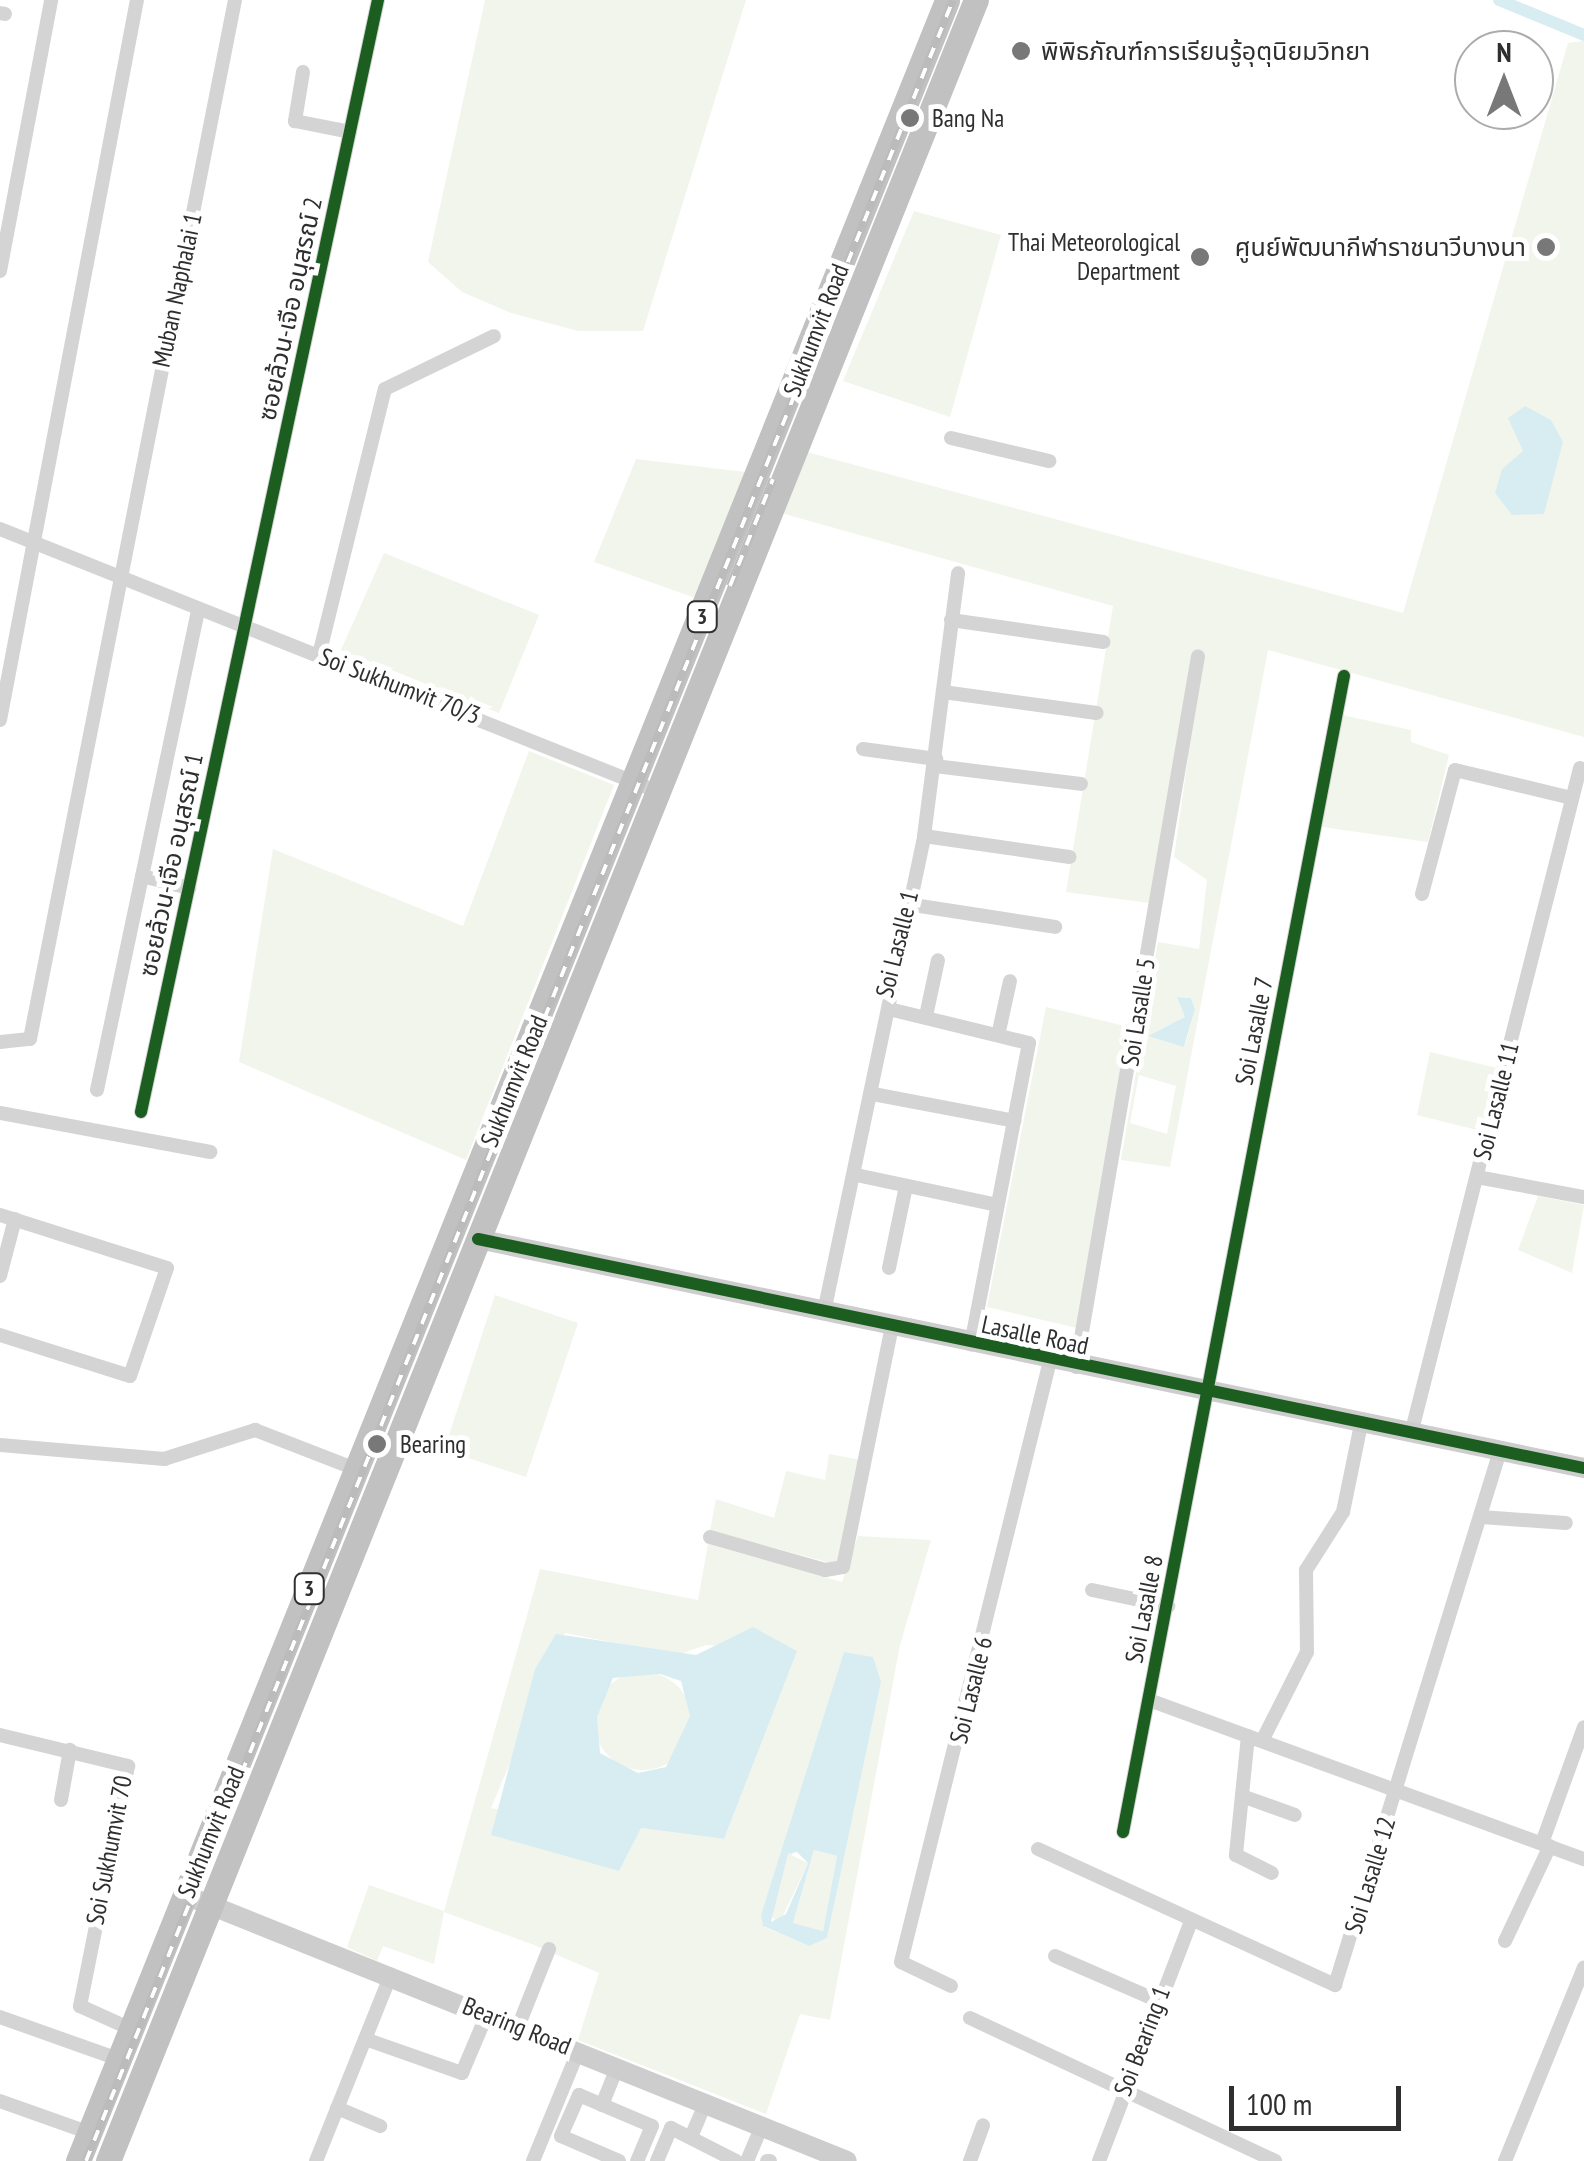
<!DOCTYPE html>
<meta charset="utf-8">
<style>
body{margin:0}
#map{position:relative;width:1584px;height:2161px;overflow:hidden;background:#fff;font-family:"PT Sans Narrow","Noto Sans Thai",sans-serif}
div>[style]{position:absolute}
.green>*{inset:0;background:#f2f5ec}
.round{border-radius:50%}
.water>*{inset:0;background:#d8edf2}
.canal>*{height:12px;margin:-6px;padding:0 6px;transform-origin:6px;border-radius:6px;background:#d8edf2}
.street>*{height:14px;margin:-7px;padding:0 7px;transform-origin:7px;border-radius:7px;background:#d4d4d4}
.secondary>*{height:20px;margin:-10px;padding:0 10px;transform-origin:10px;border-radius:10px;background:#cdcdcd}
.highway>*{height:25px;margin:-12.5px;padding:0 12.5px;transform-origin:12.5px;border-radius:12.5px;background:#c1c1c1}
.rail>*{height:8px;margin-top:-4px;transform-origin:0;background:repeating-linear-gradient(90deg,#fff 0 11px,#bbb 0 22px);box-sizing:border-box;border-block:2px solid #bbb}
.cycleway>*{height:12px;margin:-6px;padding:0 6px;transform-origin:6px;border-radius:6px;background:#1b5e20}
.dots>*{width:28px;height:28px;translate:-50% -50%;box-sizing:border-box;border:5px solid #fff;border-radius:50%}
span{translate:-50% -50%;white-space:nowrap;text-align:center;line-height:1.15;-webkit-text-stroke:10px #fff;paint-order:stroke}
.shield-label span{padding:2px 8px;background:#fff;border:2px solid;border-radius:8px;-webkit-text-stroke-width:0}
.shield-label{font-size:22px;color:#2f2f2f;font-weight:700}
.poi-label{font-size:25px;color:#2f2f2f}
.left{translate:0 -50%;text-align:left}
.right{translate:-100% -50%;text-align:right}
.street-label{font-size:25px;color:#2f2f2f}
.north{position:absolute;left:1454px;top:30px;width:100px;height:100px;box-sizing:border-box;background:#fff;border:2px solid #acacac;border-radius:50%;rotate:0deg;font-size:28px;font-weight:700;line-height:40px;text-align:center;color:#2f2f2f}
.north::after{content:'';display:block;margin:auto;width:35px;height:45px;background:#787878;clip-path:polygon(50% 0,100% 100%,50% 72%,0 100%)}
.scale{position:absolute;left:1229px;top:2086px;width:172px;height:45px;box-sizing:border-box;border:5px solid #2f2f2f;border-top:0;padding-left:12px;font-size:30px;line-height:35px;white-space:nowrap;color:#2f2f2f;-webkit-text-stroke:8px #fff;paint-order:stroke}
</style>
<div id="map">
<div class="green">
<i style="clip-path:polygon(485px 0,746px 0,643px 331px,578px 331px,511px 313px,462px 292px,428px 262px)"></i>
<i style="clip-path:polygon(evenodd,1584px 41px,1584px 737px,1268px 650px,1170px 1167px,1121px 1160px,1158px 942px,1199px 949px,1207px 880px,1174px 857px,1188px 757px,1176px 753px,1149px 903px,1066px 892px,1113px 606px,781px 513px,803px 451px,1403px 613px,1568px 43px,1584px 41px,1177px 997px,1191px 998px,1195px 1009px,1185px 1046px,1149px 1036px,1186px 1017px,1177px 997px,1584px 41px,1139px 1075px,1176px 1086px,1167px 1134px,1130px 1123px,1139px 1075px)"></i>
<i style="clip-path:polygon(914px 211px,1001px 235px,950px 417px,843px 381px)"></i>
<i style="clip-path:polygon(636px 459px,754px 473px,701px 600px,594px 562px)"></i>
<i style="clip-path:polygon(384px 553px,539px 615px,499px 713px,341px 650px)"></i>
<i style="clip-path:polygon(1342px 715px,1411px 730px,1411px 742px,1449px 755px,1428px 842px,1322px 827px)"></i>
<i style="clip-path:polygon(529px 751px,614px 785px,466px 1160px,239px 1062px,273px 849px,463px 926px)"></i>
<i style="clip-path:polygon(1046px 1007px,1129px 1027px,1077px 1328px,987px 1307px)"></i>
<i style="clip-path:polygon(1430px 1052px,1497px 1068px,1481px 1131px,1417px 1115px)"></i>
<i style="clip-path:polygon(1538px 1196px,1584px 1205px,1572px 1273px,1518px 1250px)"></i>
<i style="clip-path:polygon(495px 1295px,578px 1323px,526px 1477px,444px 1450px)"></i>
<i style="clip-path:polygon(829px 1454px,861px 1460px,838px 1565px,710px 1531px,716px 1499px,774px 1518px,786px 1471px,825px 1480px)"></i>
<i style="clip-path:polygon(evenodd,858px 1536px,931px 1540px,900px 1645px,830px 2020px,800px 2014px,766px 2114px,578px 2040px,599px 1973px,534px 1945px,444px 1912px,434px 1964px,383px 1946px,377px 1961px,347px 1947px,369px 1885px,444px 1911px,540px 1569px,698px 1600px,708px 1544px,842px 1582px,858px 1536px,565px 1633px,677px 1655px,706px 1645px,796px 1651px,724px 1839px,641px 1828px,632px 1835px,491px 1808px,565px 1633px,858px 1536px,881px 1682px,827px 1937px,809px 1946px,764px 1927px,761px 1915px,881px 1682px)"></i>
<i class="round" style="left:594px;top:1672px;width:98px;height:98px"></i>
<i style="clip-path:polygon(814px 1850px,837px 1856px,823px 1931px,793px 1923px)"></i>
<i style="clip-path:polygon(789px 1854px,808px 1863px,779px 1924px,769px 1914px)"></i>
</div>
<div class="water">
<i style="clip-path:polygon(1525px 406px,1551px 420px,1563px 442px,1544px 514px,1512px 515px,1495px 493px,1502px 469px,1523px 451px,1508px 418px)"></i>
<i style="clip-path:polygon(1177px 997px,1191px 998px,1195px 1009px,1184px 1047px,1148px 1036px,1185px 1017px)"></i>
<i style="clip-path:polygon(evenodd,753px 1627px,797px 1651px,724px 1839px,641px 1828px,619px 1871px,491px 1835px,535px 1669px,556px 1634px,696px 1655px,753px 1627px,660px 1674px,681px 1681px,690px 1716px,666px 1767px,638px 1773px,600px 1753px,597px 1717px,613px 1678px,660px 1674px)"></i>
<i style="clip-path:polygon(evenodd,844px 1652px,873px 1657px,881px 1682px,827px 1938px,809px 1946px,763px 1926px,761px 1915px,844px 1652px,814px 1850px,837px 1856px,823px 1931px,793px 1923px,814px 1850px,844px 1652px,797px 1852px,808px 1863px,786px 1914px,771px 1922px,788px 1854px,797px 1852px)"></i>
</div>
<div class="canal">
<i style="left:1499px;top:0;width:92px;rotate:22.4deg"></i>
</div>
<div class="street">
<i style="left:0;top:13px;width:5px;rotate:11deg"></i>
<i style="left:303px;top:72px;width:50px;rotate:99.3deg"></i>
<i style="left:295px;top:121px;width:56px;rotate:11.3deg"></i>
<i style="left:0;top:271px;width:276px;rotate:-79.3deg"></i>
<i style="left:951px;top:438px;width:101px;rotate:13.2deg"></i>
<i style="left:0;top:529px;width:710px;rotate:21.76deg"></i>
<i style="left:951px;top:620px;width:154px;rotate:8.2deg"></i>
<i style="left:319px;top:655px;width:274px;rotate:-76.1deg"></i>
<i style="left:385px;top:389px;width:121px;rotate:-25.9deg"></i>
<i style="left:943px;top:692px;width:155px;rotate:7.8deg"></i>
<i style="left:0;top:720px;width:733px;rotate:-79.23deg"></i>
<i style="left:863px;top:749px;width:74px;rotate:7.8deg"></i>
<i style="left:935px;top:766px;width:147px;rotate:7deg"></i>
<i style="left:924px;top:836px;width:147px;rotate:8.2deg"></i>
<i style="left:142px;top:876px;width:49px;rotate:14.3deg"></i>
<i style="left:1422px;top:894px;width:128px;rotate:-75.1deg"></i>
<i style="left:1455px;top:770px;width:120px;rotate:13.5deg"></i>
<i style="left:907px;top:904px;width:150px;rotate:8.8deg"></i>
<i style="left:889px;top:1009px;width:144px;rotate:13.7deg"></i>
<i style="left:1029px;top:1043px;width:307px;rotate:100.9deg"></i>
<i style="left:926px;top:1016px;width:57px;rotate:-77.9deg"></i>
<i style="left:999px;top:1031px;width:51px;rotate:-77.6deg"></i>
<i style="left:0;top:1042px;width:30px;rotate:-6deg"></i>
<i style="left:30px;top:1039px;width:1059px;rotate:-78.84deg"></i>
<i style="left:97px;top:1090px;width:490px;rotate:-78.1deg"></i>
<i style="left:873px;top:1094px;width:144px;rotate:10.8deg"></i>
<i style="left:141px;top:1112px;width:1137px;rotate:-77.97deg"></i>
<i style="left:0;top:1113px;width:214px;rotate:10.5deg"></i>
<i style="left:861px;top:1176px;width:139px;rotate:12deg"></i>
<i style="left:1477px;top:1177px;width:109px;rotate:10.6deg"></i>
<i style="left:0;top:1215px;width:175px;rotate:17.6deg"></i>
<i style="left:167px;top:1268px;width:114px;rotate:108.9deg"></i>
<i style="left:130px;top:1376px;width:136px;rotate:-162.5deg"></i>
<i style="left:889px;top:1268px;width:84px;rotate:-78.3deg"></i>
<i style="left:0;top:1276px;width:59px;rotate:-75.3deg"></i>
<i style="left:824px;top:1312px;width:486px;rotate:-78.1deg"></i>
<i style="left:924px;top:836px;width:265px;rotate:-82.6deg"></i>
<i style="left:1076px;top:1367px;width:721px;rotate:-80.26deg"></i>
<i style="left:1411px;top:1434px;width:687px;rotate:-75.76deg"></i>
<i style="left:0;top:1445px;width:165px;rotate:4.9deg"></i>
<i style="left:164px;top:1459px;width:96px;rotate:-17.7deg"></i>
<i style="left:255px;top:1430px;width:110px;rotate:21.2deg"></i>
<i style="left:1481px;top:1517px;width:85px;rotate:4deg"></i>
<i style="left:710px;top:1537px;width:120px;rotate:16deg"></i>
<i style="left:825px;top:1570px;width:18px;rotate:-9deg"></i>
<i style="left:843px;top:1567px;width:245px;rotate:-78.5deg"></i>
<i style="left:1092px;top:1590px;width:78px;rotate:11.9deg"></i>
<i style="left:1149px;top:1700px;width:463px;rotate:20.1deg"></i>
<i style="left:0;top:1735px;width:132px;rotate:13.6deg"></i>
<i style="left:128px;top:1766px;width:245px;rotate:101.3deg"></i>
<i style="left:80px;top:2006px;width:56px;rotate:24.3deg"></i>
<i style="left:1248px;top:1736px;width:120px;rotate:95.8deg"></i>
<i style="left:1236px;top:1855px;width:40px;rotate:26.6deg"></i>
<i style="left:1262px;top:1741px;width:100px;rotate:-63.2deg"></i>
<i style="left:1307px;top:1652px;width:82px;rotate:-90.7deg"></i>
<i style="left:1306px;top:1570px;width:69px;rotate:-57.5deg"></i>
<i style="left:1343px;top:1512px;width:90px;rotate:-78.4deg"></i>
<i style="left:1242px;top:1796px;width:56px;rotate:19.7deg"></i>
<i style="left:61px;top:1800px;width:51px;rotate:-79.8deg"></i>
<i style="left:1123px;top:1832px;width:1177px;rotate:-79.18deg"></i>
<i style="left:1542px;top:1843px;width:123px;rotate:-70.1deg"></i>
<i style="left:1038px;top:1849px;width:327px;rotate:24.6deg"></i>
<i style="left:1335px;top:1985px;width:559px;rotate:-72.83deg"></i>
<i style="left:1505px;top:1941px;width:105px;rotate:-64.7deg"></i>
<i style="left:1055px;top:1956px;width:110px;rotate:23.5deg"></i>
<i style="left:951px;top:1986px;width:55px;rotate:-154.4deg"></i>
<i style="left:901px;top:1962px;width:619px;rotate:-76.08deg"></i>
<i style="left:0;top:2017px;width:125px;rotate:19.6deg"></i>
<i style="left:970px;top:2018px;width:337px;rotate:25.1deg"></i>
<i style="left:518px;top:2027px;width:84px;rotate:-68.3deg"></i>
<i style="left:365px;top:2039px;width:103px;rotate:19.3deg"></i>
<i style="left:462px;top:2073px;width:64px;rotate:-67deg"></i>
<i style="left:0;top:2101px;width:96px;rotate:19.6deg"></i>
<i style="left:602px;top:2105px;width:40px;rotate:-68deg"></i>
<i style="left:337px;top:2108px;width:47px;rotate:22.7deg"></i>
<i style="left:691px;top:2137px;width:36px;rotate:-67deg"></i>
<i style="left:316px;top:2161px;width:201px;rotate:-68.1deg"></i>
<i style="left:533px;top:2161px;width:118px;rotate:-67.6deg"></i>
<i style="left:619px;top:2161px;width:63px;rotate:-156.7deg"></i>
<i style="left:561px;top:2136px;width:45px;rotate:-66.3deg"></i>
<i style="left:579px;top:2095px;width:79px;rotate:23deg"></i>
<i style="left:652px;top:2126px;width:38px;rotate:113deg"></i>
<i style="left:657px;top:2161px;width:36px;rotate:-67deg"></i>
<i style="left:671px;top:2128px;width:73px;rotate:26.9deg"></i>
<i style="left:747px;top:2161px;width:38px;rotate:-67deg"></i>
<i style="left:767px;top:2161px;width:3px"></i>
<i style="left:970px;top:2161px;width:38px;rotate:-70deg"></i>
<i style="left:1099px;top:2161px;width:254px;rotate:-69deg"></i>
<i style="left:1505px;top:2161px;width:209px;rotate:-67.8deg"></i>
</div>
<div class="secondary">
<i style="left:478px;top:1239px;width:1129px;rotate:11.7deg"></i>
<i style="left:185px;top:1895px;width:713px;rotate:21.89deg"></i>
</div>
<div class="highway">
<i style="left:78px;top:2161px;width:2329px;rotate:-68.09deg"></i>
<i style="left:108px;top:2161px;width:2329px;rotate:-68.12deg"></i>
</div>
<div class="rail">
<i style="left:730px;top:586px;width:115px;rotate:-68.1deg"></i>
<i style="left:86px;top:2161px;width:2328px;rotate:-68.14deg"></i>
</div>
<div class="cycleway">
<i style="left:141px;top:1112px;width:1137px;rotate:-77.97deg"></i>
<i style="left:478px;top:1239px;width:1129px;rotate:11.7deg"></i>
<i style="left:1123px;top:1832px;width:1177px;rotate:-79.18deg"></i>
</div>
<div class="dots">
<i style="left:1021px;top:51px;background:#787878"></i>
<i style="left:910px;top:118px;background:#787878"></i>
<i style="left:1546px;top:247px;background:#787878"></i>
<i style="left:1200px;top:257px;background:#787878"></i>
<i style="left:377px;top:1444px;background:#787878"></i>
</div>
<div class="shield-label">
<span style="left:702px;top:617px">3</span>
<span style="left:309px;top:1589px">3</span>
</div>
<div class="poi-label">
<span class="left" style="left:1041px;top:51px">พิพิธภัณฑ์การเรียนรู้อุตุนิยมวิทยา</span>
<span class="left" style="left:932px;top:118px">Bang Na</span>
<span class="right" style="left:1180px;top:257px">Thai Meteorological<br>Department</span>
<span class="right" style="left:1526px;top:247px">ศูนย์พัฒนากีฬาราชนาวีบางนา</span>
<span class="left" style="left:400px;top:1444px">Bearing</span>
</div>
<div class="street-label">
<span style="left:177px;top:290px;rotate:-78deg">Muban Naphalai 1</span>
<span style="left:290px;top:309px;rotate:-78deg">ซอยล้วน-เจือ อนุสรณ์ 2</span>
<span style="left:816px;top:330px;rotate:-69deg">Sukhumvit Road</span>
<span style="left:400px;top:686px;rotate:21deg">Soi Sukhumvit 70/3</span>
<span style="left:171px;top:865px;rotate:-78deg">ซอยล้วน-เจือ อนุสรณ์ 1</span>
<span style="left:897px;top:944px;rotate:-76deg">Soi Lasalle 1</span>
<span style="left:1138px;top:1012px;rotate:-81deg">Soi Lasalle 5</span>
<span style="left:1254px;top:1031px;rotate:-79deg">Soi Lasalle 7</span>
<span style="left:514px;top:1081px;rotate:-68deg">Sukhumvit Road</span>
<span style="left:1496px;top:1101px;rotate:-76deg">Soi Lasalle 11</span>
<span style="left:1035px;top:1335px;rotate:12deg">Lasalle Road</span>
<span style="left:1144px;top:1609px;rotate:-79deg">Soi Lasalle 8</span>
<span style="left:971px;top:1690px;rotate:-76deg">Soi Lasalle 6</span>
<span style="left:211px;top:1832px;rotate:-68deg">Sukhumvit Road</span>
<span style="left:109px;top:1850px;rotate:-79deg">Soi Sukhumvit 70</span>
<span style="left:1370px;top:1875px;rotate:-73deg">Soi Lasalle 12</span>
<span style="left:517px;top:2026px;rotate:22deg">Bearing Road</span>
<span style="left:1142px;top:2041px;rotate:-69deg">Soi Bearing 1</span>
</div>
<div class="north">N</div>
<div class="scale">100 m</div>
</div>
